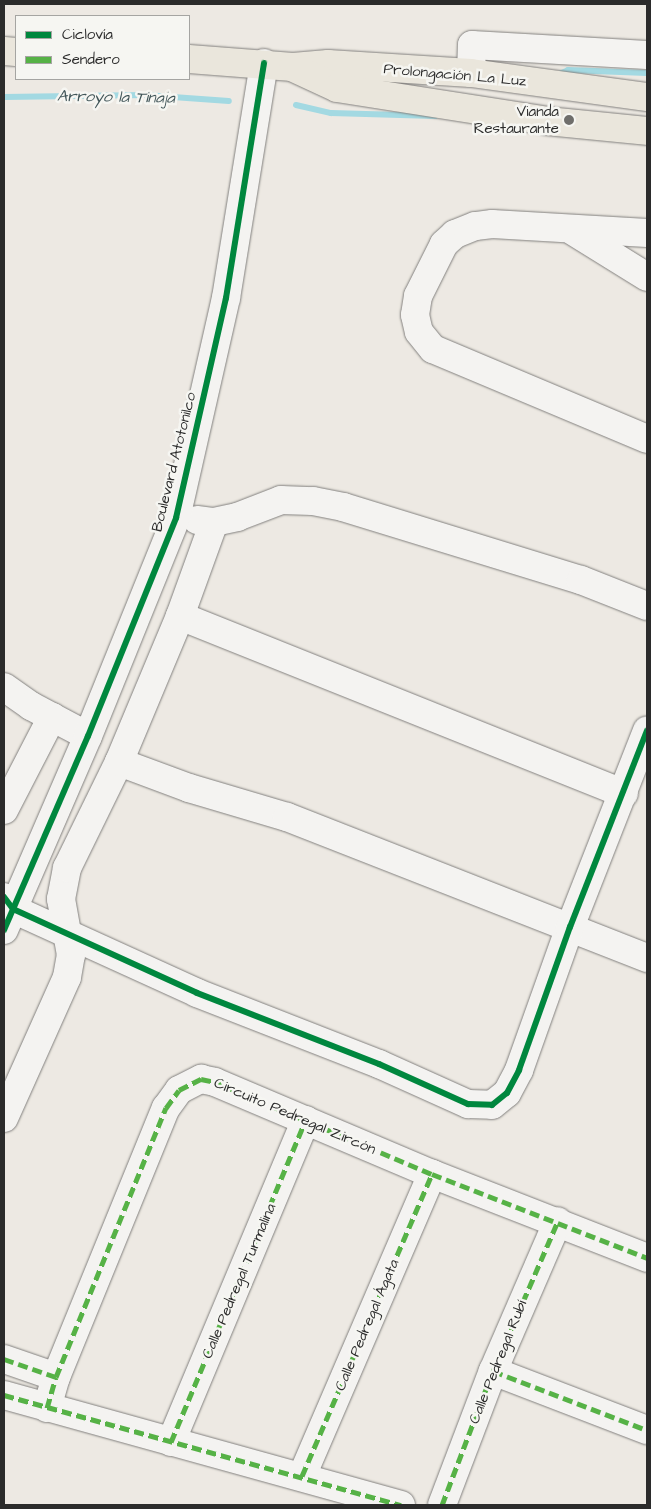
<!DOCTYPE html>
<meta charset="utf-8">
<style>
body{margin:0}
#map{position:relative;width:651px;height:1509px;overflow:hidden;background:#ede9e3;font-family:"Architects Daughter",sans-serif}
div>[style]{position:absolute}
.stream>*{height:6px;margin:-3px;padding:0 3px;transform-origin:3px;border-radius:3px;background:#a3d9e2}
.roads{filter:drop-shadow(0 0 1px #82807e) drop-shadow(0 0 1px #82807e)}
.minor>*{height:28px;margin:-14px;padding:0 14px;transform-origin:14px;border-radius:14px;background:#f4f3f1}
.major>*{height:28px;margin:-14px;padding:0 14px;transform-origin:14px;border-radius:14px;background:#eae6dc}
.quiet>*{height:5px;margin-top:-2.5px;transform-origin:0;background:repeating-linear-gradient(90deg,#56b246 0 10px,transparent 0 15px)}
.cycleway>*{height:6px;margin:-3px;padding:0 3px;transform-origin:3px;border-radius:3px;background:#00873e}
.dots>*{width:14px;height:14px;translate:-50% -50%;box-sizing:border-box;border:2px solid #f6f6f2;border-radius:50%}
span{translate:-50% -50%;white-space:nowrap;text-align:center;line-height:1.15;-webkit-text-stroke:5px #f6f6f2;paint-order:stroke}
.street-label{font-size:15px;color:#2b2b2b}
.poi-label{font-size:15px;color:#2b2b2b}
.right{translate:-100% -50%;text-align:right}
.water-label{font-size:16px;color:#415558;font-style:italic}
.frame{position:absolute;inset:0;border:5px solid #2b2b2b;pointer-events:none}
.legend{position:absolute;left:15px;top:15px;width:175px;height:65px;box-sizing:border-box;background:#f6f6f2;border:1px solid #a5a5a2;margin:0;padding:6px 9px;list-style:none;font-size:15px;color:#2b2b2b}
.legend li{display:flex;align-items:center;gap:10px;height:25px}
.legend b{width:25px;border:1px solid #a5a5a2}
</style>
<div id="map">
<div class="stream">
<i style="left:557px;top:75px;width:12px;rotate:-24deg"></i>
<i style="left:568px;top:70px;width:79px;rotate:2.2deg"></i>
<i style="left:4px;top:97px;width:141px;rotate:-0.8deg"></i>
<i style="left:145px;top:95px;width:84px;rotate:4.1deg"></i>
<i style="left:296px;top:105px;width:36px;rotate:13deg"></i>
<i style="left:331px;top:113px;width:104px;rotate:1.7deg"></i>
</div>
<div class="roads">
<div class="minor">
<i style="left:471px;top:73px;width:28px;rotate:-88deg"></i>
<i style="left:472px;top:45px;width:175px;rotate:3.3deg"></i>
<i style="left:573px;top:231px;width:87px;rotate:31.9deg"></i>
<i style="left:647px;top:233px;width:155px;rotate:-176.7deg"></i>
<i style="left:492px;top:224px;width:17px;rotate:173deg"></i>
<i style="left:475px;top:226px;width:22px;rotate:158deg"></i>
<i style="left:455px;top:234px;width:15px;rotate:138deg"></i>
<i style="left:444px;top:244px;width:58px;rotate:116.6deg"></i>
<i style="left:418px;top:296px;width:19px;rotate:99deg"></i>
<i style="left:415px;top:315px;width:17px;rotate:77deg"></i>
<i style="left:419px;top:332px;width:22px;rotate:51deg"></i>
<i style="left:433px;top:349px;width:232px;rotate:22.8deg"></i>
<i style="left:197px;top:520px;width:17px;rotate:7deg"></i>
<i style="left:214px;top:522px;width:24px;rotate:-12deg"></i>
<i style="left:237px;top:517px;width:47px;rotate:-21.1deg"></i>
<i style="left:281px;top:500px;width:32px;rotate:2deg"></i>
<i style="left:313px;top:501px;width:31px;rotate:11deg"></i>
<i style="left:343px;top:507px;width:249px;rotate:17.1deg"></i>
<i style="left:581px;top:580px;width:71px;rotate:21.5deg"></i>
<i style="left:180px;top:616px;width:478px;rotate:21.8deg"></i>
<i style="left:4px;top:687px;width:33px;rotate:35deg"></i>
<i style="left:31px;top:706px;width:64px;rotate:27.8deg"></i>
<i style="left:119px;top:762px;width:75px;rotate:20.4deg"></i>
<i style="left:189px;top:788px;width:102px;rotate:16.5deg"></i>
<i style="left:287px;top:817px;width:387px;rotate:21.4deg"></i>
<i style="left:4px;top:810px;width:105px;rotate:-62.7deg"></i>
<i style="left:4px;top:897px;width:15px;rotate:53deg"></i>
<i style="left:13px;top:909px;width:202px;rotate:24.5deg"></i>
<i style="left:197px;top:993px;width:195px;rotate:21.3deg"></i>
<i style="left:379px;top:1064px;width:98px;rotate:24.2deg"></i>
<i style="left:468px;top:1104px;width:24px;rotate:2deg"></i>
<i style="left:492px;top:1105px;width:19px;rotate:-39deg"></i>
<i style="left:507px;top:1093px;width:26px;rotate:-62deg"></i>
<i style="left:519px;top:1070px;width:152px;rotate:-70.4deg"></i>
<i style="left:570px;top:927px;width:211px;rotate:-68.6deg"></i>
<i style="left:4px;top:930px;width:211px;rotate:-66.6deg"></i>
<i style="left:88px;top:736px;width:235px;rotate:-68deg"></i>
<i style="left:176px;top:518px;width:226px;rotate:-77.2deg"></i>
<i style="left:226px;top:298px;width:238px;rotate:-80.8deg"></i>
<i style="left:4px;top:1118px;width:154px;rotate:-65.9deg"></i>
<i style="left:67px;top:977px;width:22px;rotate:-80deg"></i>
<i style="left:71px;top:955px;width:57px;rotate:-100.1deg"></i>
<i style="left:61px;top:899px;width:32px;rotate:-79deg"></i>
<i style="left:67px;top:868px;width:118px;rotate:-63.9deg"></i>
<i style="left:119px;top:762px;width:158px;rotate:-67.3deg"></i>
<i style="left:180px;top:616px;width:100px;rotate:-70.1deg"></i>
<i style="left:4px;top:1359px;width:55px;rotate:19.1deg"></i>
<i style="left:493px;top:1371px;width:165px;rotate:21deg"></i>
<i style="left:4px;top:1395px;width:412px;rotate:15.5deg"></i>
<i style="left:47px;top:1408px;width:32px;rotate:-74deg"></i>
<i style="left:56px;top:1377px;width:291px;rotate:-67.8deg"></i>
<i style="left:166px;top:1108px;width:22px;rotate:-54deg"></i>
<i style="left:179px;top:1090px;width:25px;rotate:-27deg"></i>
<i style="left:201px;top:1079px;width:14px;rotate:12deg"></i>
<i style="left:215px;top:1082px;width:236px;rotate:23deg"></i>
<i style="left:432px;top:1174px;width:231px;rotate:21.3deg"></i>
<i style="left:171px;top:1442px;width:349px;rotate:-67.3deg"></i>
<i style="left:302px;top:1476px;width:329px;rotate:-66.7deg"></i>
<i style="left:442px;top:1505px;width:143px;rotate:-69.2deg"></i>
<i style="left:493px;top:1371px;width:163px;rotate:-66.6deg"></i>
</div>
<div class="major">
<i style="left:4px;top:51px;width:12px;rotate:5deg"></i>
<i style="left:189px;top:59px;width:104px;rotate:4.4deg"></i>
<i style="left:293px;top:67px;width:35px;rotate:-5deg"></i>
<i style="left:328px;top:64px;width:143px;rotate:3.6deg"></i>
<i style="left:471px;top:73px;width:178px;rotate:7.8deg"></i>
<i style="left:294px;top:68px;width:47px;rotate:24.9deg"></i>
<i style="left:337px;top:88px;width:213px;rotate:8.9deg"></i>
<i style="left:547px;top:121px;width:100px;rotate:5.7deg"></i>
</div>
</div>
<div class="quiet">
<i style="left:4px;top:1359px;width:55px;rotate:19.1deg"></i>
<i style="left:493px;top:1371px;width:165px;rotate:21deg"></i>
<i style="left:4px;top:1395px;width:412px;rotate:15.5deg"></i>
<i style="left:47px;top:1408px;width:32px;rotate:-74deg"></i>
<i style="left:56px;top:1377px;width:291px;rotate:-67.8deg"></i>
<i style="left:166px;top:1108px;width:22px;rotate:-54deg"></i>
<i style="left:179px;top:1090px;width:25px;rotate:-27deg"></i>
<i style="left:201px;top:1079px;width:14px;rotate:12deg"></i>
<i style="left:215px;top:1082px;width:236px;rotate:23deg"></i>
<i style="left:432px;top:1174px;width:231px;rotate:21.3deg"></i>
<i style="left:171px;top:1442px;width:349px;rotate:-67.3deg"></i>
<i style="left:302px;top:1476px;width:329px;rotate:-66.7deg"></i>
<i style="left:442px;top:1505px;width:143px;rotate:-69.2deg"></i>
<i style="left:493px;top:1371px;width:163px;rotate:-66.6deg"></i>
</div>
<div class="cycleway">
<i style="left:4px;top:897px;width:15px;rotate:53deg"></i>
<i style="left:13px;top:909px;width:202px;rotate:24.5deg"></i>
<i style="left:197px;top:993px;width:195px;rotate:21.3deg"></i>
<i style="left:379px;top:1064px;width:98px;rotate:24.2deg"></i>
<i style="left:468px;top:1104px;width:24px;rotate:2deg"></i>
<i style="left:492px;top:1105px;width:19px;rotate:-39deg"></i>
<i style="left:507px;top:1093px;width:26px;rotate:-62deg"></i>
<i style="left:519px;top:1070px;width:152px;rotate:-70.4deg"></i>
<i style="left:570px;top:927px;width:211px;rotate:-68.6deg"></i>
<i style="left:4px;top:930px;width:211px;rotate:-66.6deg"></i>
<i style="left:88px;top:736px;width:235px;rotate:-68deg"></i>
<i style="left:176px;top:518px;width:226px;rotate:-77.2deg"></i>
<i style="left:226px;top:298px;width:238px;rotate:-80.8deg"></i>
</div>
<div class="dots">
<i style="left:569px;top:120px;background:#6f6e6b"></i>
</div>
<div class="street-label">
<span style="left:455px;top:75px;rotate:5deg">Prolongación La Luz</span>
<span style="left:174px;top:462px;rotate:-76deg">Boulevard Atotonilco</span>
<span style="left:295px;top:1116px;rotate:23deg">Circuito Pedregal Zircón</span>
<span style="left:239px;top:1281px;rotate:-67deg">Calle Pedregal Turmalina</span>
<span style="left:367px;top:1325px;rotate:-67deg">Calle Pedregal Ágata</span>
<span style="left:498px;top:1362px;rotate:-68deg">Calle Pedregal Rubí</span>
</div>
<div class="poi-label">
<span class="right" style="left:559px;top:120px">Vianda<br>Restaurante</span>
</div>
<div class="water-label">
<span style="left:116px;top:97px;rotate:1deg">Arroyo la Tinaja</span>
</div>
<div class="frame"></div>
<ul class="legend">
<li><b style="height:6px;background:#00873e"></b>Ciclovía</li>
<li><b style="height:6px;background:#56b246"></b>Sendero</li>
</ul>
</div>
